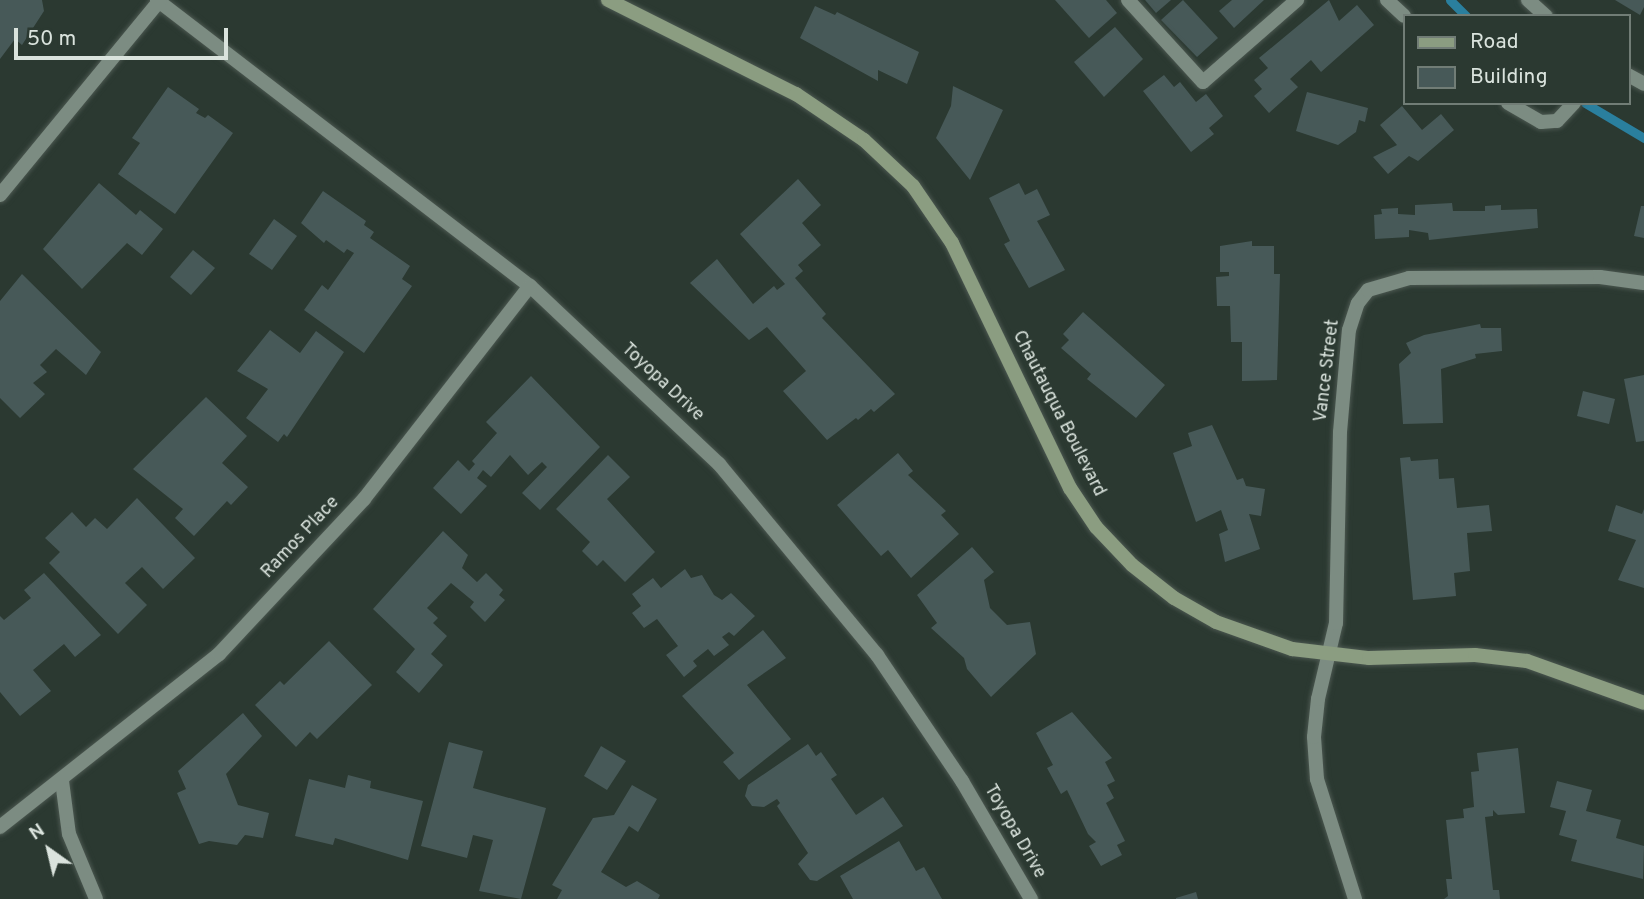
<!DOCTYPE html>
<style>
body{margin:0}
#map{position:relative;width:1644px;height:899px;overflow:hidden;background:#2b3931;font-family:Overpass,sans-serif}
div>[style]{position:absolute}
.stream>*{height:9px;margin:-4.5px;padding:0 4.5px;transform-origin:4.5px;border-radius:4.5px;background:#2a7f9e}
.building>*{inset:0;background:#475958}
.roads{filter:drop-shadow(0 0 2px #4b5750) drop-shadow(0 0 2px #4b5750)}
.street>*{height:14px;margin:-7px;padding:0 7px;transform-origin:7px;border-radius:7px;background:#7c8c82}
.secondary>*{height:14px;margin:-7px;padding:0 7px;transform-origin:7px;border-radius:7px;background:#8b9d81}
span{translate:-50% -50%;white-space:nowrap;text-align:center;line-height:1.15;-webkit-text-stroke:5px #2b3931;paint-order:stroke}
.street-label{font-size:18px;color:#dae3dd}
.legend{position:absolute;left:1403px;top:14px;width:228px;height:91px;box-sizing:border-box;background:#2b3931;border:2px solid #717d76;margin:0;padding:9px 12px;list-style:none;font-size:21px;color:#dae3dd}
.legend li{display:flex;align-items:center;gap:14px;height:35px}
.legend b{width:35px;border:2px solid #717d76}
.north{position:absolute;left:14px;top:815px;width:70px;height:70px;-webkit-text-stroke:5px #2b3931;paint-order:stroke;rotate:326deg;font-size:19px;font-weight:700;line-height:28px;text-align:center;color:#dae3dd}
.north::after{content:'';display:block;margin:auto;width:24px;height:32px;background:#dae3dd;clip-path:polygon(50% 0,100% 100%,50% 72%,0 100%)}
.scale{position:absolute;left:14px;top:28px;width:214px;height:32px;box-sizing:border-box;border:4px solid #dae3dd;border-top:0;padding-left:9px;font-size:21px;line-height:24px;white-space:nowrap;color:#dae3dd;-webkit-text-stroke:5px #2b3931;paint-order:stroke}
</style>
<div id="map">
<div class="stream">
<i style="left:1450px;top:0;width:23px;rotate:45deg"></i>
<i style="left:1585px;top:103px;width:69px;rotate:30.7deg"></i>
</div>
<div class="building">
<i style="clip-path:polygon(0 0,42px 0,44px 11px,22px 45px,15px 39px,0 59px)"></i>
<i style="clip-path:polygon(1055px 0,1106px 0,1117px 13px,1089px 38px)"></i>
<i style="clip-path:polygon(1145px 0,1171px 0,1156px 13px)"></i>
<i style="clip-path:polygon(1183px 0,1218px 38px,1197px 57px,1161px 20px)"></i>
<i style="clip-path:polygon(1232px 0,1264px 0,1234px 28px,1219px 11px)"></i>
<i style="clip-path:polygon(1329px 0,1339px 21px,1357px 5px,1374px 25px,1321px 72px,1311px 60px,1290px 79px,1298px 87px,1269px 113px,1254px 96px,1262px 89px,1254px 80px,1268px 68px,1259px 58px)"></i>
<i style="clip-path:polygon(1615px 0,1644px 0,1644px 7px,1640px 15px)"></i>
<i style="clip-path:polygon(815px 6px,835px 15px,837px 12px,919px 52px,907px 84px,878px 70px,878px 81px,800px 38px)"></i>
<i style="clip-path:polygon(1115px 27px,1143px 59px,1104px 97px,1074px 62px)"></i>
<i style="clip-path:polygon(1164px 75px,1174px 87px,1180px 82px,1196px 102px,1206px 94px,1223px 116px,1209px 128px,1214px 134px,1191px 152px,1143px 91px)"></i>
<i style="clip-path:polygon(953px 86px,1003px 110px,970px 180px,936px 138px,951px 106px)"></i>
<i style="clip-path:polygon(168px 87px,199px 109px,196px 113px,205px 118px,208px 115px,233px 133px,175px 214px,118px 174px,140px 143px,132px 138px)"></i>
<i style="clip-path:polygon(1307px 92px,1368px 108px,1365px 122px,1359px 120px,1356px 132px,1338px 145px,1296px 131px)"></i>
<i style="clip-path:polygon(1402px 106px,1422px 130px,1441px 114px,1454px 130px,1418px 161px,1409px 156px,1388px 174px,1373px 157px,1397px 145px,1380px 125px)"></i>
<i style="clip-path:polygon(798px 179px,821px 205px,802px 223px,821px 245px,798px 265px,803px 271px,795px 278px,826px 314px,822px 318px,895px 394px,874px 412px,871px 409px,858px 420px,856px 418px,827px 440px,783px 391px,806px 371px,799px 363px,767px 327px,749px 340px,690px 283px,717px 259px,753px 304px,774px 286px,777px 290px,785px 284px,740px 234px)"></i>
<i style="clip-path:polygon(99px 183px,136px 215px,140px 210px,163px 229px,142px 255px,127px 243px,82px 289px,43px 249px)"></i>
<i style="clip-path:polygon(1019px 183px,1025px 195px,1037px 189px,1050px 215px,1037px 221px,1065px 270px,1029px 288px,1004px 244px,1010px 241px,989px 198px)"></i>
<i style="clip-path:polygon(323px 191px,366px 221px,364px 225px,374px 232px,370px 238px,410px 266px,402px 279px,412px 286px,364px 353px,304px 310px,322px 285px,328px 290px,354px 253px,347px 249px,344px 253px,326px 240px,324px 243px,301px 223px)"></i>
<i style="clip-path:polygon(1452px 203px,1453px 211px,1485px 211px,1485px 206px,1501px 205px,1501px 210px,1537px 209px,1538px 228px,1429px 240px,1428px 233px,1409px 230px,1409px 237px,1375px 239px,1374px 215px,1382px 214px,1381px 209px,1398px 208px,1398px 214px,1415px 215px,1415px 205px)"></i>
<i style="clip-path:polygon(1641px 206px,1644px 206px,1644px 238px,1634px 236px)"></i>
<i style="clip-path:polygon(274px 219px,297px 236px,272px 270px,249px 254px)"></i>
<i style="clip-path:polygon(1252px 241px,1252px 246px,1274px 246px,1274px 274px,1280px 274px,1277px 380px,1242px 381px,1242px 342px,1231px 342px,1230px 306px,1217px 306px,1216px 277px,1229px 276px,1229px 272px,1220px 272px,1220px 246px)"></i>
<i style="clip-path:polygon(193px 250px,215px 268px,191px 295px,170px 277px)"></i>
<i style="clip-path:polygon(22px 274px,101px 352px,86px 375px,56px 349px,40px 365px,47px 372px,33px 383px,45px 394px,20px 418px,0 398px,0 301px)"></i>
<i style="clip-path:polygon(1083px 312px,1165px 385px,1136px 418px,1087px 379px,1091px 374px,1061px 348px,1069px 340px,1063px 334px)"></i>
<i style="clip-path:polygon(1480px 324px,1481px 328px,1501px 328px,1502px 351px,1475px 354px,1476px 358px,1441px 369px,1443px 423px,1403px 424px,1399px 364px,1411px 353px,1406px 343px,1424px 335px)"></i>
<i style="clip-path:polygon(270px 330px,300px 353px,316px 331px,344px 352px,287px 437px,284px 434px,278px 442px,246px 418px,268px 389px,237px 371px)"></i>
<i style="clip-path:polygon(1644px 375px,1644px 441px,1636px 442px,1624px 379px)"></i>
<i style="clip-path:polygon(531px 376px,600px 447px,540px 510px,522px 493px,547px 467px,542px 462px,528px 475px,510px 455px,491px 477px,483px 470px,477px 478px,487px 486px,461px 514px,433px 488px,458px 460px,469px 471px,475px 464px,472px 461px,497px 433px,486px 422px)"></i>
<i style="clip-path:polygon(1583px 391px,1615px 399px,1609px 424px,1577px 416px)"></i>
<i style="clip-path:polygon(206px 397px,247px 436px,222px 463px,248px 487px,231px 505px,227px 501px,194px 536px,175px 518px,183px 509px,133px 469px)"></i>
<i style="clip-path:polygon(1212px 425px,1237px 480px,1243px 478px,1246px 486px,1265px 489px,1261px 516px,1249px 514px,1260px 549px,1225px 562px,1219px 534px,1228px 530px,1221px 510px,1196px 522px,1173px 453px,1192px 446px,1188px 433px)"></i>
<i style="clip-path:polygon(898px 453px,913px 471px,908px 475px,946px 511px,941px 515px,959px 534px,911px 578px,888px 550px,881px 556px,837px 505px)"></i>
<i style="clip-path:polygon(608px 455px,630px 477px,607px 499px,655px 552px,625px 582px,603px 560px,597px 566px,582px 551px,590px 542px,556px 509px)"></i>
<i style="clip-path:polygon(1410px 457px,1411px 461px,1438px 459px,1439px 479px,1454px 478px,1457px 508px,1489px 505px,1492px 531px,1467px 533px,1470px 571px,1454px 573px,1456px 596px,1413px 600px,1400px 458px)"></i>
<i style="clip-path:polygon(137px 498px,195px 558px,163px 589px,142px 567px,125px 583px,147px 605px,118px 634px,49px 563px,60px 552px,45px 538px,72px 512px,86px 527px,95px 518px,107px 529px)"></i>
<i style="clip-path:polygon(1616px 505px,1642px 514px,1644px 509px,1644px 588px,1618px 580px,1636px 540px,1608px 531px)"></i>
<i style="clip-path:polygon(443px 531px,468px 555px,462px 568px,477px 582px,486px 573px,503px 590px,499px 595px,505px 600px,485px 622px,470px 607px,474px 602px,451px 583px,427px 608px,438px 618px,433px 623px,447px 636px,431px 654px,443px 665px,419px 693px,396px 672px,415px 649px,373px 609px)"></i>
<i style="clip-path:polygon(972px 547px,994px 572px,984px 580px,990px 608px,1007px 625px,1030px 622px,1036px 654px,991px 697px,967px 669px,964px 658px,931px 628px,937px 623px,917px 595px)"></i>
<i style="clip-path:polygon(685px 569px,691px 578px,702px 575px,714px 595px,722px 600px,731px 593px,755px 616px,734px 636px,729px 632px,722px 637px,729px 645px,714px 656px,708px 649px,693px 661px,697px 666px,684px 677px,666px 655px,678px 646px,657px 619px,644px 628px,632px 613px,641px 606px,632px 594px,653px 578px,661px 588px)"></i>
<i style="clip-path:polygon(44px 573px,101px 635px,75px 657px,64px 644px,33px 670px,51px 691px,20px 716px,0 692px,0 616px,4px 620px,31px 598px,24px 590px)"></i>
<i style="clip-path:polygon(763px 630px,786px 658px,747px 685px,791px 739px,739px 780px,723px 762px,734px 753px,682px 696px)"></i>
<i style="clip-path:polygon(329px 641px,372px 685px,317px 739px,310px 732px,296px 747px,255px 705px,280px 681px,284px 685px)"></i>
<i style="clip-path:polygon(1072px 712px,1112px 758px,1105px 762px,1115px 781px,1107px 785px,1114px 798px,1106px 803px,1125px 841px,1117px 845px,1122px 855px,1101px 866px,1089px 846px,1096px 842px,1088px 834px,1067px 790px,1061px 794px,1047px 768px,1053px 765px,1036px 733px)"></i>
<i style="clip-path:polygon(243px 713px,262px 736px,226px 774px,238px 805px,269px 813px,263px 838px,245px 835px,237px 845px,209px 841px,199px 844px,177px 793px,186px 789px,178px 771px)"></i>
<i style="clip-path:polygon(449px 742px,483px 751px,473px 788px,546px 808px,521px 899px,479px 891px,493px 840px,473px 835px,467px 858px,421px 846px)"></i>
<i style="clip-path:polygon(808px 744px,816px 756px,821px 752px,837px 775px,831px 779px,856px 815px,883px 797px,903px 826px,817px 881px,810px 880px,798px 864px,808px 853px,777px 806px,780px 803px,777px 799px,764px 807px,752px 806px,745px 796px,748px 785px)"></i>
<i style="clip-path:polygon(601px 746px,626px 761px,607px 790px,584px 776px)"></i>
<i style="clip-path:polygon(1518px 748px,1525px 813px,1498px 815px,1493px 810px,1493px 816px,1485px 817px,1493px 890px,1499px 890px,1500px 899px,1444px 899px,1448px 896px,1446px 879px,1452px 879px,1446px 820px,1464px 818px,1463px 809px,1474px 807px,1471px 772px,1479px 771px,1477px 753px)"></i>
<i style="clip-path:polygon(348px 775px,371px 781px,370px 788px,423px 801px,408px 860px,335px 838px,333px 845px,295px 836px,309px 779px,345px 788px)"></i>
<i style="clip-path:polygon(1557px 781px,1592px 790px,1586px 811px,1621px 820px,1616px 838px,1644px 846px,1643px 879px,1571px 861px,1577px 840px,1559px 835px,1566px 811px,1550px 807px)"></i>
<i style="clip-path:polygon(632px 785px,657px 799px,638px 832px,629px 826px,601px 872px,626px 887px,637px 881px,660px 895px,658px 899px,557px 899px,562px 890px,552px 885px,593px 818px,614px 815px)"></i>
<i style="clip-path:polygon(899px 841px,916px 871px,924px 867px,942px 899px,853px 899px,840px 876px)"></i>
<i style="clip-path:polygon(1196px 892px,1198px 899px,1176px 899px,1176px 898px)"></i>
</div>
<div class="roads">
<div class="street">
<i style="left:157px;top:0;width:470px;rotate:37.5deg"></i>
<i style="left:530px;top:286px;width:260px;rotate:43.3deg"></i>
<i style="left:719px;top:464px;width:248px;rotate:50.4deg"></i>
<i style="left:877px;top:655px;width:152px;rotate:56deg"></i>
<i style="left:962px;top:781px;width:137px;rotate:59.7deg"></i>
<i style="left:1128px;top:0;width:111px;rotate:47.6deg"></i>
<i style="left:1203px;top:82px;width:125px;rotate:-41.1deg"></i>
<i style="left:1387px;top:0;width:23px;rotate:43deg"></i>
<i style="left:1528px;top:0;width:24px;rotate:42deg"></i>
<i style="left:1628px;top:75px;width:18px;rotate:29deg"></i>
<i style="left:1508px;top:103px;width:38px;rotate:30deg"></i>
<i style="left:1541px;top:122px;width:16px;rotate:-4deg"></i>
<i style="left:1557px;top:121px;width:25px;rotate:-47deg"></i>
<i style="left:0;top:195px;width:252px;rotate:-50.6deg"></i>
<i style="left:62px;top:781px;width:53px;rotate:82.5deg"></i>
<i style="left:69px;top:834px;width:70px;rotate:67.4deg"></i>
<i style="left:0;top:827px;width:279px;rotate:-38.3deg"></i>
<i style="left:219px;top:654px;width:212px;rotate:-46.9deg"></i>
<i style="left:364px;top:499px;width:270px;rotate:-52.1deg"></i>
<i style="left:1355px;top:899px;width:126px;rotate:-107.6deg"></i>
<i style="left:1317px;top:779px;width:42px;rotate:-94.1deg"></i>
<i style="left:1314px;top:737px;width:38px;rotate:-84deg"></i>
<i style="left:1318px;top:699px;width:78px;rotate:-76.7deg"></i>
<i style="left:1336px;top:623px;width:191px;rotate:-88.8deg"></i>
<i style="left:1340px;top:432px;width:102px;rotate:-85deg"></i>
<i style="left:1349px;top:330px;width:28px;rotate:-72deg"></i>
<i style="left:1358px;top:303px;width:16px;rotate:-52deg"></i>
<i style="left:1368px;top:290px;width:43px;rotate:-16.3deg"></i>
<i style="left:1409px;top:278px;width:191px;rotate:-0.3deg"></i>
<i style="left:1600px;top:277px;width:44px;rotate:7.8deg"></i>
</div>
<div class="secondary">
<i style="left:608px;top:0;width:210px;rotate:26.6deg"></i>
<i style="left:796px;top:94px;width:82px;rotate:34.1deg"></i>
<i style="left:864px;top:140px;width:67px;rotate:43.2deg"></i>
<i style="left:913px;top:186px;width:69px;rotate:55.6deg"></i>
<i style="left:952px;top:243px;width:272px;rotate:64.3deg"></i>
<i style="left:1070px;top:488px;width:47px;rotate:56.3deg"></i>
<i style="left:1096px;top:527px;width:52px;rotate:46.5deg"></i>
<i style="left:1132px;top:565px;width:53px;rotate:38.2deg"></i>
<i style="left:1174px;top:598px;width:48px;rotate:29.7deg"></i>
<i style="left:1216px;top:622px;width:81px;rotate:19.6deg"></i>
<i style="left:1292px;top:649px;width:78px;rotate:6.7deg"></i>
<i style="left:1369px;top:658px;width:106px;rotate:-1.6deg"></i>
<i style="left:1475px;top:655px;width:52px;rotate:6.6deg"></i>
<i style="left:1527px;top:661px;width:124px;rotate:19.7deg"></i>
</div>
</div>
<div class="street-label">
<span style="left:1328px;top:371px;rotate:-83deg">Vance Street</span>
<span style="left:662px;top:383px;rotate:43deg">Toyopa Drive</span>
<span style="left:1058px;top:414px;rotate:63deg">Chautauqua Boulevard</span>
<span style="left:301px;top:538px;rotate:-47deg">Ramos Place</span>
<span style="left:1014px;top:832px;rotate:60deg">Toyopa Drive</span>
</div>
<ul class="legend">
<li><b style="height:9px;background:#8b9d81"></b>Road</li>
<li><b style="height:19px;background:#475958"></b>Building</li>
</ul>
<div class="north">N</div>
<div class="scale">50 m</div>
</div>
